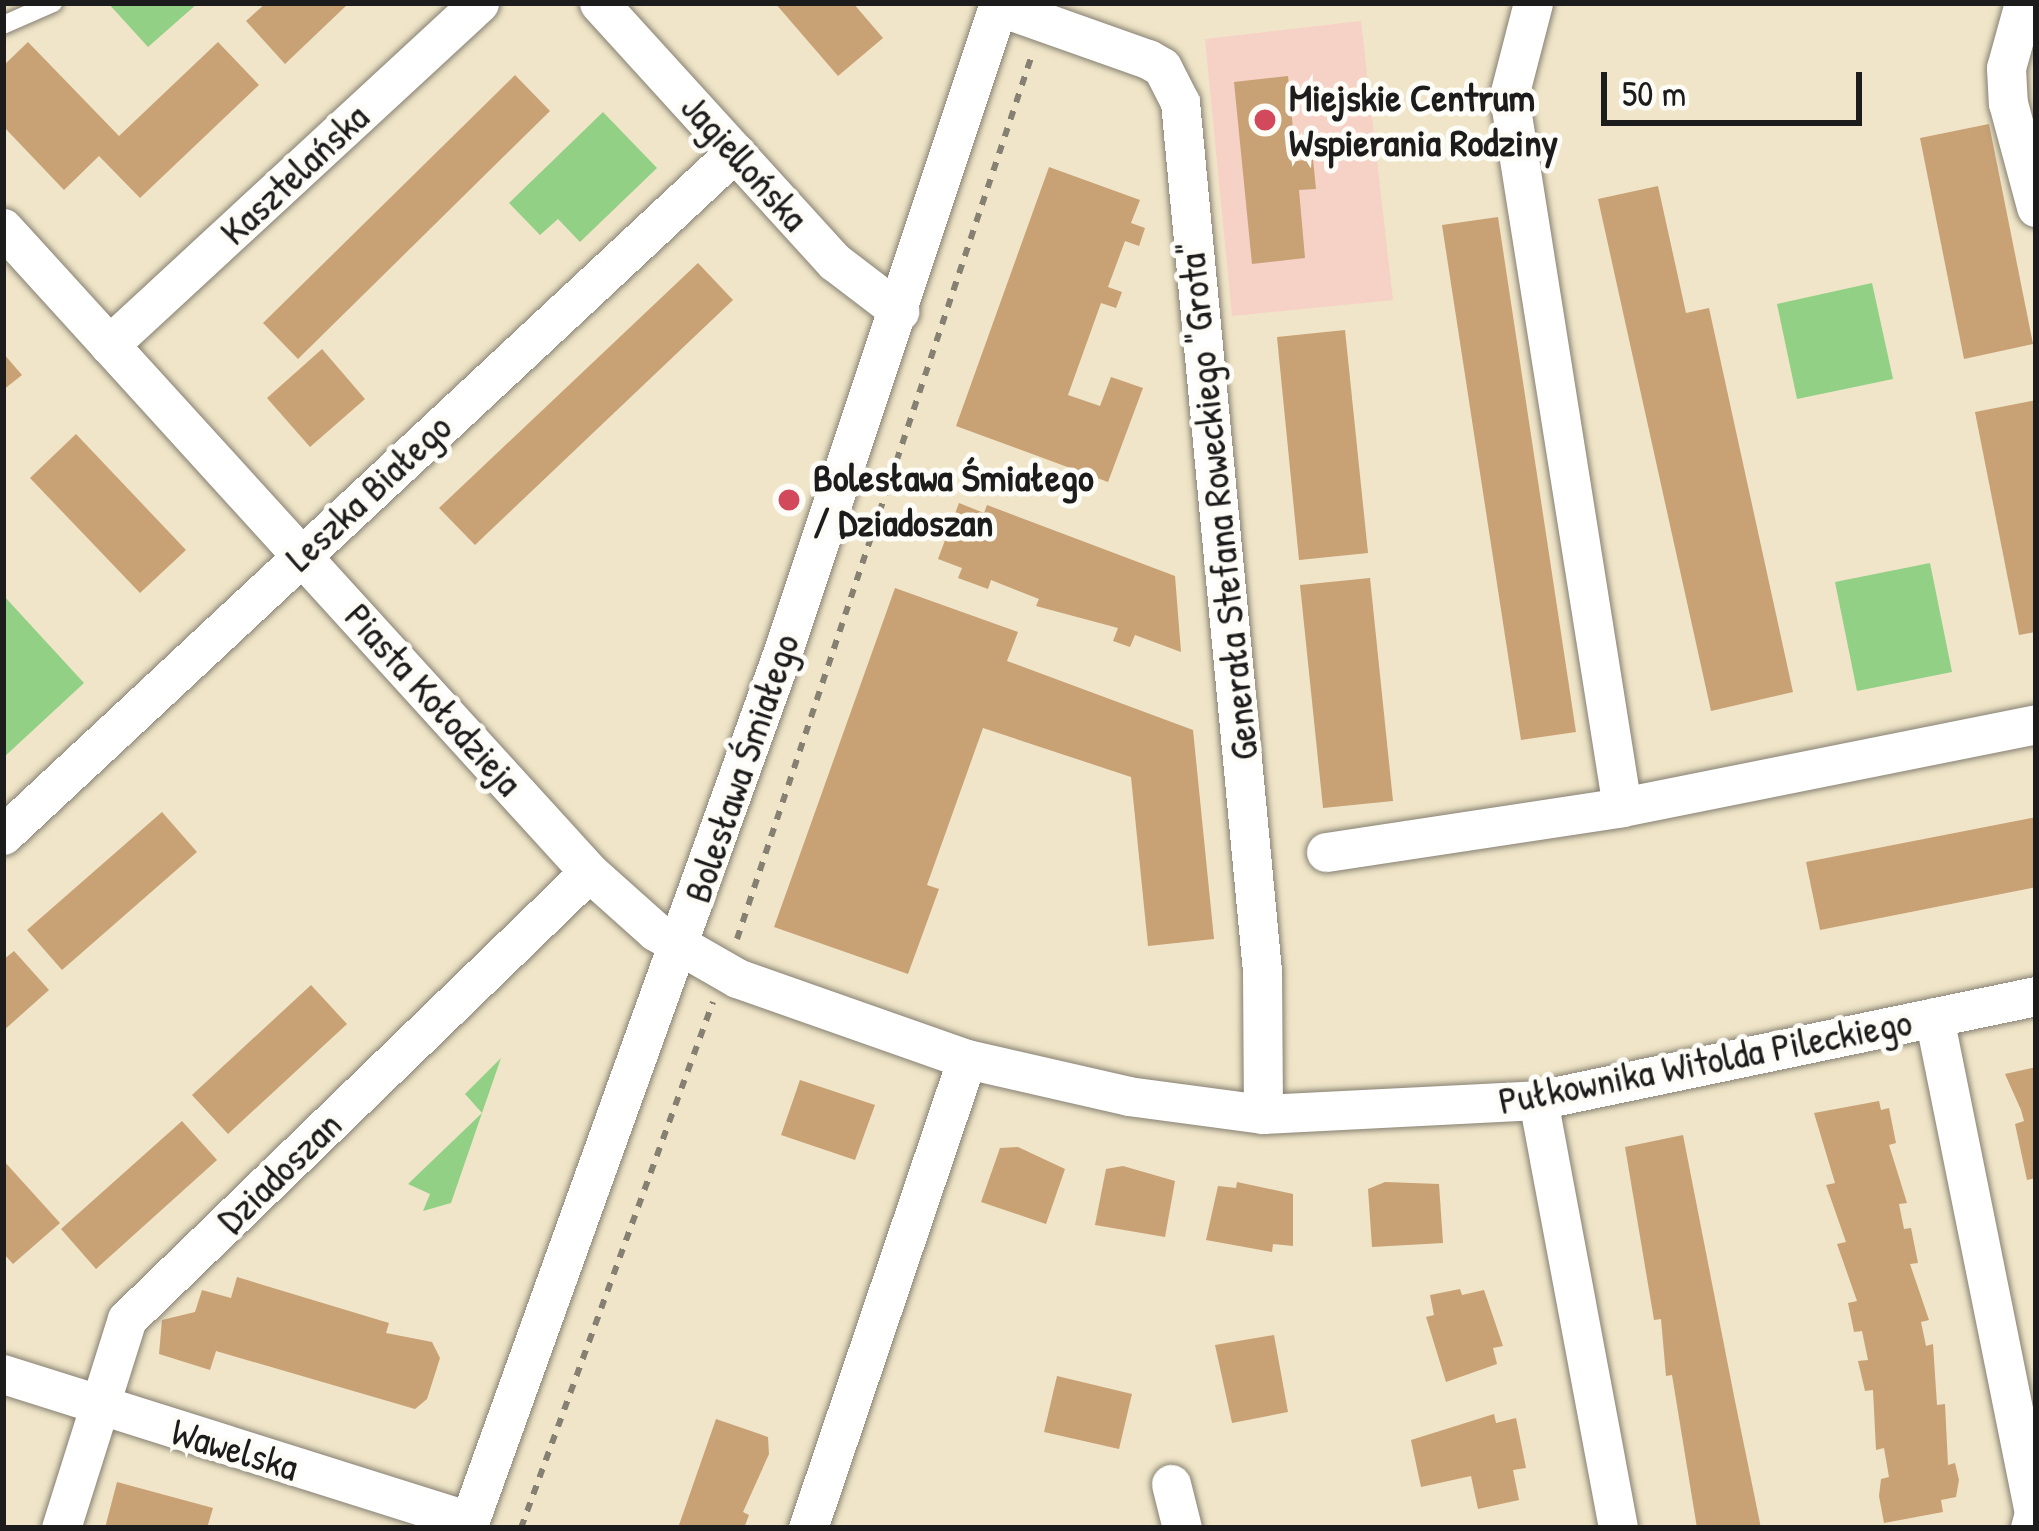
<!DOCTYPE html>
<meta charset="utf-8">
<style>
body{margin:0}
#map{position:relative;width:2039px;height:1531px;overflow:hidden;background:#f0e5c8;font-family:"Patrick Hand",sans-serif}
div>[style]{position:absolute}
.built>*{inset:0;background:#f6d1c6}
.green>*{inset:0;background:#92d086}
.building>*{inset:0;background:#c8a175}
.path>*{height:6px;margin-top:-3px;transform-origin:0;background:repeating-linear-gradient(90deg,#868072 0 9px,transparent 0 18px)}
.roads{filter:drop-shadow(0 0 3px #868072) drop-shadow(0 0 3px #868072)}
.service>*{height:18px;margin:-9px;padding:0 9px;transform-origin:9px;border-radius:9px;background:#fff}
.minor>*{height:39px;margin:-19.5px;padding:0 19.5px;transform-origin:19.5px;border-radius:19.5px;background:#fff}
.dots>*{width:33px;height:33px;translate:-50% -50%;box-sizing:border-box;border:6px solid #fdfcf7;border-radius:50%}
span{translate:-50% -50%;white-space:nowrap;text-align:center;line-height:1.15;-webkit-text-stroke:10px #fdfcf7;paint-order:stroke}
.poi-label{font-size:39px;color:#1c1c1c;font-weight:700}
.left{translate:0 -50%;text-align:left}
.street-label{font-size:39px;color:#1c1c1c}
.frame{position:absolute;inset:0;border:6px solid #1c1c1c;pointer-events:none}
.scale{position:absolute;left:1601px;top:72px;width:261px;height:54px;box-sizing:border-box;border:6px solid #1c1c1c;border-top:0;padding-left:15px;font-size:36px;line-height:42px;white-space:nowrap;color:#1c1c1c;-webkit-text-stroke:9px #fdfcf7;paint-order:stroke}
</style>
<div id="map">
<div class="built">
<i style="clip-path:polygon(1361px 21px,1393px 300px,1232px 316px,1205px 39px)"></i>
</div>
<div class="green">
<i style="clip-path:polygon(108px 3px,198px 3px,148px 47px)"></i>
<i style="clip-path:polygon(603px 112px,657px 168px,580px 242px,558px 219px,540px 235px,509px 203px)"></i>
<i style="clip-path:polygon(1872px 283px,1893px 379px,1797px 399px,1777px 304px)"></i>
<i style="clip-path:polygon(1930px 563px,1952px 672px,1857px 691px,1835px 582px)"></i>
<i style="clip-path:polygon(3px 595px,84px 683px,3px 758px)"></i>
<i style="clip-path:polygon(501px 1058px,451px 1203px,423px 1211px,430px 1194px,408px 1184px,482px 1113px,465px 1094px)"></i>
</div>
<div class="building">
<i style="clip-path:polygon(266px 3px,349px 3px,285px 64px,246px 21px)"></i>
<i style="clip-path:polygon(775px 3px,853px 3px,883px 38px,838px 76px)"></i>
<i style="clip-path:polygon(28px 42px,119px 136px,218px 42px,259px 85px,140px 198px,99px 156px,64px 190px,3px 126px,3px 66px)"></i>
<i style="clip-path:polygon(515px 75px,550px 111px,298px 359px,263px 323px)"></i>
<i style="clip-path:polygon(1288px 76px,1296px 161px,1313px 159px,1316px 189px,1299px 190px,1305px 258px,1252px 264px,1234px 82px)"></i>
<i style="clip-path:polygon(1989px 124px,2033px 344px,1964px 359px,1920px 138px)"></i>
<i style="clip-path:polygon(1049px 167px,1140px 200px,1131px 223px,1145px 228px,1139px 246px,1125px 241px,1108px 287px,1122px 292px,1116px 308px,1101px 303px,1068px 395px,1100px 406px,1111px 377px,1143px 388px,1108px 482px,956px 426px)"></i>
<i style="clip-path:polygon(1658px 186px,1686px 313px,1709px 308px,1793px 692px,1711px 711px,1598px 199px)"></i>
<i style="clip-path:polygon(1498px 217px,1576px 732px,1521px 740px,1442px 225px)"></i>
<i style="clip-path:polygon(698px 263px,733px 300px,475px 545px,439px 508px)"></i>
<i style="clip-path:polygon(1345px 330px,1368px 553px,1299px 560px,1277px 337px)"></i>
<i style="clip-path:polygon(322px 349px,365px 399px,310px 447px,267px 398px)"></i>
<i style="clip-path:polygon(3px 353px,22px 375px,3px 390px)"></i>
<i style="clip-path:polygon(2036px 400px,2036px 632px,2019px 635px,1975px 412px)"></i>
<i style="clip-path:polygon(76px 434px,186px 550px,140px 593px,30px 478px)"></i>
<i style="clip-path:polygon(959px 503px,984px 513px,987px 505px,1175px 576px,1181px 652px,1135px 635px,1130px 647px,1113px 641px,1118px 628px,1036px 606px,1039px 599px,991px 580px,988px 589px,958px 578px,962px 568px,938px 559px)"></i>
<i style="clip-path:polygon(1370px 578px,1393px 801px,1323px 808px,1300px 585px)"></i>
<i style="clip-path:polygon(895px 588px,1018px 632px,1007px 661px,1193px 730px,1214px 939px,1148px 946px,1131px 777px,983px 728px,927px 885px,939px 889px,908px 974px,774px 927px)"></i>
<i style="clip-path:polygon(162px 812px,197px 852px,62px 970px,27px 930px)"></i>
<i style="clip-path:polygon(2036px 817px,2036px 887px,1820px 930px,1806px 862px)"></i>
<i style="clip-path:polygon(14px 951px,49px 990px,3px 1031px,3px 960px)"></i>
<i style="clip-path:polygon(311px 985px,347px 1024px,228px 1134px,192px 1095px)"></i>
<i style="clip-path:polygon(2036px 1067px,2036px 1178px,2027px 1180px,2015px 1124px,2024px 1121px,2021px 1110px,2005px 1074px)"></i>
<i style="clip-path:polygon(800px 1080px,875px 1105px,855px 1160px,781px 1135px)"></i>
<i style="clip-path:polygon(1879px 1101px,1881px 1110px,1889px 1108px,1896px 1143px,1889px 1145px,1907px 1203px,1899px 1204px,1904px 1229px,1911px 1228px,1918px 1263px,1910px 1264px,1929px 1320px,1921px 1322px,1926px 1346px,1933px 1344px,1937px 1405px,1945px 1404px,1948px 1465px,1955px 1463px,1959px 1480px,1956px 1497px,1941px 1500px,1943px 1512px,1884px 1523px,1879px 1496px,1881px 1479px,1889px 1477px,1884px 1448px,1876px 1450px,1873px 1390px,1865px 1391px,1858px 1361px,1868px 1360px,1862px 1331px,1854px 1332px,1848px 1303px,1857px 1301px,1837px 1244px,1846px 1242px,1826px 1185px,1835px 1183px,1814px 1113px)"></i>
<i style="clip-path:polygon(182px 1121px,217px 1160px,96px 1269px,61px 1229px)"></i>
<i style="clip-path:polygon(1683px 1135px,1735px 1401px,1761px 1528px,1697px 1528px,1672px 1375px,1666px 1376px,1661px 1319px,1654px 1320px,1625px 1147px)"></i>
<i style="clip-path:polygon(1018px 1147px,1065px 1169px,1046px 1224px,981px 1202px,1000px 1148px)"></i>
<i style="clip-path:polygon(3px 1160px,60px 1223px,13px 1264px,3px 1253px)"></i>
<i style="clip-path:polygon(1123px 1166px,1175px 1181px,1165px 1237px,1095px 1225px,1106px 1169px)"></i>
<i style="clip-path:polygon(1237px 1182px,1293px 1194px,1293px 1246px,1273px 1244px,1272px 1252px,1206px 1240px,1218px 1186px,1236px 1188px)"></i>
<i style="clip-path:polygon(1385px 1182px,1439px 1184px,1443px 1243px,1372px 1247px,1368px 1189px)"></i>
<i style="clip-path:polygon(237px 1277px,389px 1323px,386px 1333px,432px 1342px,440px 1358px,427px 1399px,415px 1409px,216px 1351px,210px 1370px,159px 1354px,162px 1320px,195px 1312px,202px 1290px,231px 1298px)"></i>
<i style="clip-path:polygon(1460px 1289px,1462px 1295px,1484px 1290px,1503px 1346px,1493px 1348px,1497px 1364px,1446px 1382px,1426px 1317px,1434px 1315px,1430px 1295px)"></i>
<i style="clip-path:polygon(1274px 1335px,1288px 1412px,1232px 1423px,1215px 1345px)"></i>
<i style="clip-path:polygon(1057px 1376px,1132px 1394px,1119px 1449px,1044px 1432px)"></i>
<i style="clip-path:polygon(1494px 1414px,1496px 1423px,1516px 1418px,1526px 1468px,1513px 1470px,1519px 1500px,1478px 1509px,1471px 1476px,1421px 1487px,1411px 1440px)"></i>
<i style="clip-path:polygon(716px 1419px,768px 1437px,769px 1454px,743px 1512px,749px 1515px,744px 1528px,678px 1528px)"></i>
<i style="clip-path:polygon(117px 1482px,213px 1508px,207px 1528px,105px 1528px)"></i>
</div>
<div class="path">
<i style="left:737px;top:939px;width:935px;rotate:-71.55deg"></i>
<i style="left:521px;top:1528px;width:560px;rotate:-69.95deg"></i>
</div>
<div class="roads">
<div class="service">
<i style="left:3px;top:25px;width:55px;rotate:-23.7deg"></i>
</div>
<div class="minor">
<i style="left:599px;top:3px;width:350px;rotate:47.7deg"></i>
<i style="left:835px;top:262px;width:81px;rotate:37.4deg"></i>
<i style="left:1533px;top:3px;width:96px;rotate:104.5deg"></i>
<i style="left:1509px;top:96px;width:720px;rotate:80.97deg"></i>
<i style="left:2024px;top:3px;width:67px;rotate:105.5deg"></i>
<i style="left:2006px;top:68px;width:35px;rotate:87deg"></i>
<i style="left:2008px;top:103px;width:108px;rotate:74.9deg"></i>
<i style="left:998px;top:6px;width:159px;rotate:19.5deg"></i>
<i style="left:1148px;top:59px;width:16px;rotate:30deg"></i>
<i style="left:1162px;top:67px;width:39px;rotate:63deg"></i>
<i style="left:1180px;top:102px;width:873px;rotate:84.61deg"></i>
<i style="left:1262px;top:971px;width:143px;rotate:89.6deg"></i>
<i style="left:3px;top:228px;width:871px;rotate:47.7deg"></i>
<i style="left:589px;top:872px;width:89px;rotate:41.8deg"></i>
<i style="left:655px;top:931px;width:95px;rotate:29.8deg"></i>
<i style="left:737px;top:978px;width:244px;rotate:19.4deg"></i>
<i style="left:967px;top:1059px;width:165px;rotate:12.9deg"></i>
<i style="left:1128px;top:1096px;width:136px;rotate:7.6deg"></i>
<i style="left:1263px;top:1114px;width:275px;rotate:-2.9deg"></i>
<i style="left:1538px;top:1100px;width:509px;rotate:-11.8deg"></i>
<i style="left:109px;top:345px;width:504px;rotate:-42.75deg"></i>
<i style="left:3px;top:835px;width:1001px;rotate:-43.02deg"></i>
<i style="left:1326px;top:852px;width:299px;rotate:-8.6deg"></i>
<i style="left:1622px;top:807px;width:422px;rotate:-11.3deg"></i>
<i style="left:1934px;top:1017px;width:506px;rotate:78.6deg"></i>
<i style="left:2034px;top:1513px;width:16px;rotate:105deg"></i>
<i style="left:1538px;top:1100px;width:435px;rotate:79.4deg"></i>
<i style="left:3px;top:1374px;width:489px;rotate:17.5deg"></i>
<i style="left:1171px;top:1484px;width:45px;rotate:76deg"></i>
<i style="left:61px;top:1528px;width:219px;rotate:-72.5deg"></i>
<i style="left:127px;top:1319px;width:643px;rotate:-44.05deg"></i>
<i style="left:467px;top:1528px;width:929px;rotate:-70.18deg"></i>
<i style="left:782px;top:654px;width:686px;rotate:-71.57deg"></i>
<i style="left:808px;top:1528px;width:495px;rotate:-71.3deg"></i>
</div>
</div>
<div class="dots">
<i style="left:1265px;top:120px;background:#d1495b"></i>
<i style="left:789px;top:500px;background:#d1495b"></i>
</div>
<div class="poi-label">
<span class="left" style="left:1289px;top:120px">Miejskie Centrum<br>Wspierania Rodziny</span>
<span class="left" style="left:813px;top:500px">Bolesława Śmiałego<br>/ Dziadoszan</span>
</div>
<div class="street-label">
<span style="left:745px;top:162px;rotate:48deg">Jagiellońska</span>
<span style="left:294px;top:174px;rotate:-43deg">Kasztelańska</span>
<span style="left:368px;top:492px;rotate:-43deg">Leszka Białego</span>
<span style="left:1217px;top:501px;rotate:-96deg">Generała Stefana Roweckiego "Grota"</span>
<span style="left:434px;top:699px;rotate:48deg">Piasta Kołodzieja</span>
<span style="left:741px;top:768px;rotate:-71deg">Bolesława Śmiałego</span>
<span style="left:1705px;top:1061px;rotate:-11deg">Pułkownika Witolda Pileckiego</span>
<span style="left:279px;top:1172px;rotate:-44deg">Dziadoszan</span>
<span style="left:235px;top:1449px;rotate:17deg">Wawelska</span>
</div>
<div class="frame"></div>
<div class="scale">50 m</div>
</div>
